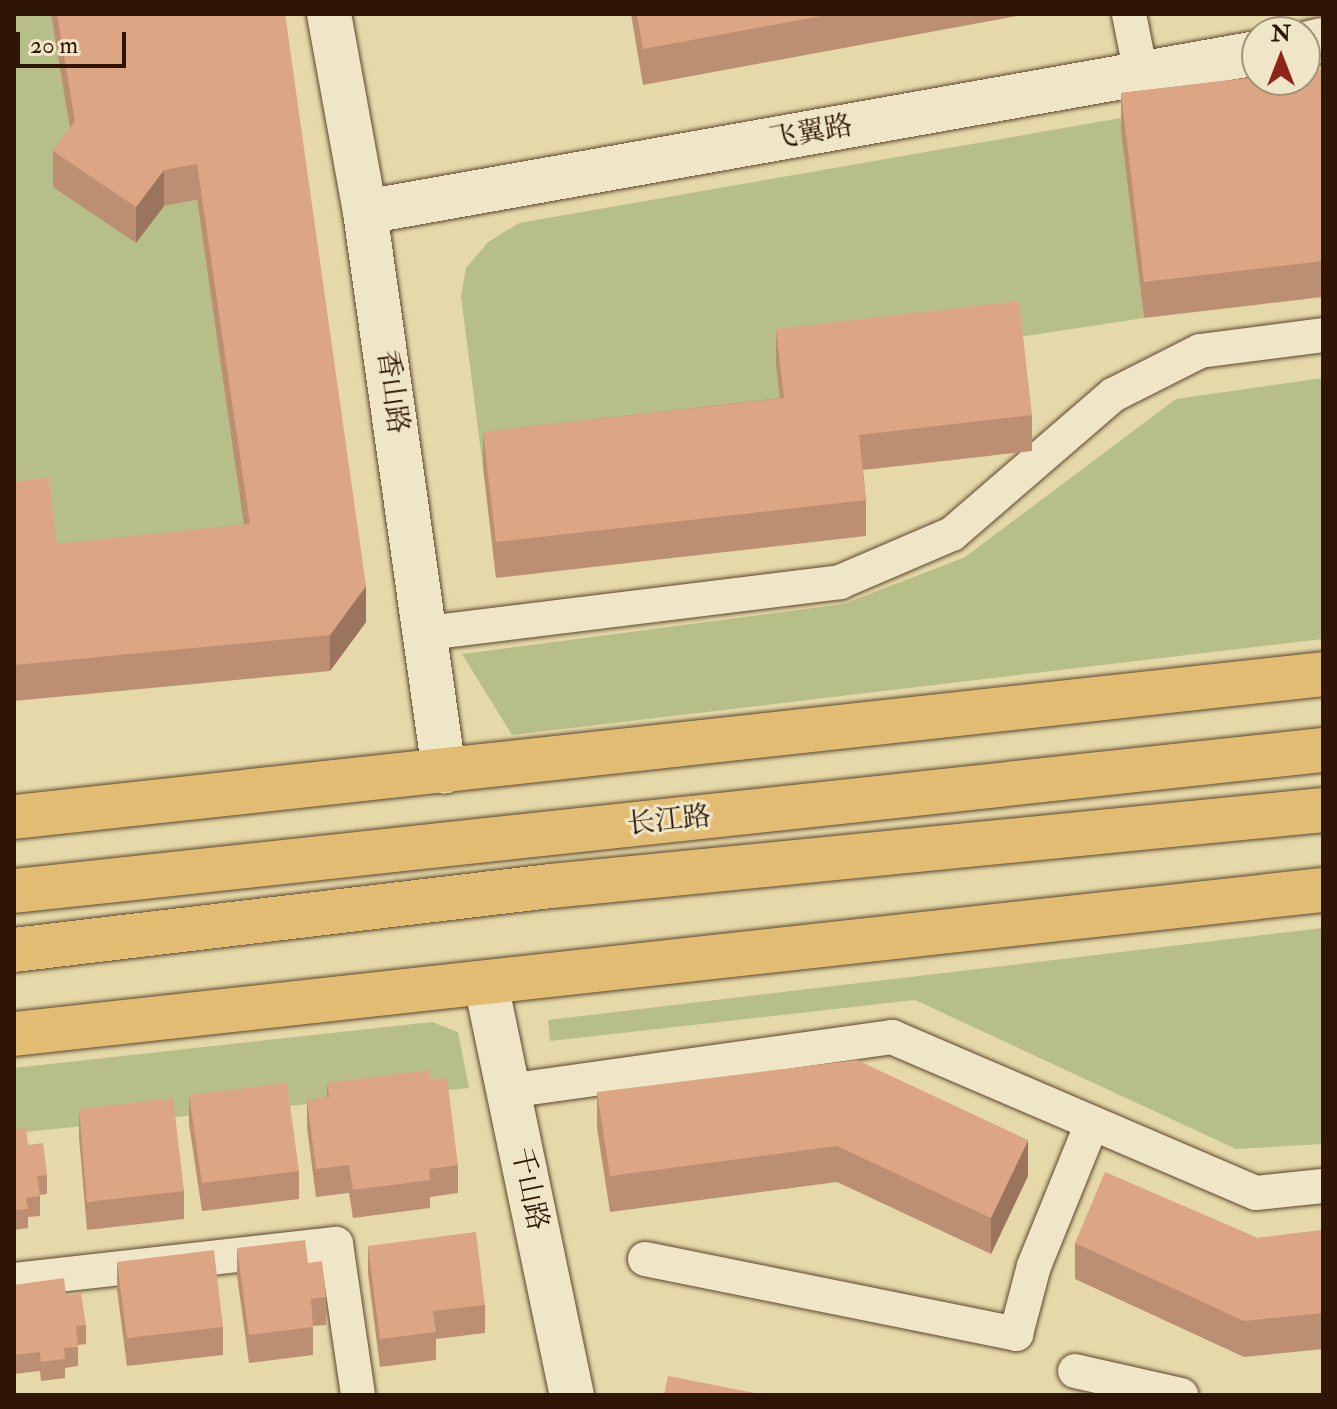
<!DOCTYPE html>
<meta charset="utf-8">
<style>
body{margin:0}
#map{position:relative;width:1337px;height:1409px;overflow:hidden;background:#e6d9a9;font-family:"IM FELL Double Pica","Noto Serif SC",serif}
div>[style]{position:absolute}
.green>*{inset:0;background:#b6bf87}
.roads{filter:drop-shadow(0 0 2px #5c462f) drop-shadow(0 0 2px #5c462f)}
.street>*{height:34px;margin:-17px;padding:0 17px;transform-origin:17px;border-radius:17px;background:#efe6c7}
.secondary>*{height:44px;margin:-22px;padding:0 22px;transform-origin:22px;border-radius:22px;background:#efe6c7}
.primary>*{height:44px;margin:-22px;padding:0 22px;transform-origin:22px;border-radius:22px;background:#e3bc74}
.wall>*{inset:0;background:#bd8f72}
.shaded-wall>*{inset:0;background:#9a745d}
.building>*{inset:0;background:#dca685}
span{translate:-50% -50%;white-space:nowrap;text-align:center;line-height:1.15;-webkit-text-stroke:6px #efe6c7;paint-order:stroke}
.street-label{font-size:28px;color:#2e1506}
.frame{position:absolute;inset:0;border:16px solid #2e1506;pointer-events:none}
.north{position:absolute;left:1241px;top:16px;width:80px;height:80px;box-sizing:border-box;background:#efe6c7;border:2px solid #a2927a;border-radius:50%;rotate:0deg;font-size:22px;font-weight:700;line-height:32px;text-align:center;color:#2e1506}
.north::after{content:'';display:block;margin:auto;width:28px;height:36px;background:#8f2418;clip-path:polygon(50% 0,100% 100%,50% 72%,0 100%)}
.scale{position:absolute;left:16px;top:32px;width:110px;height:36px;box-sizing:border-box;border:4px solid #2e1506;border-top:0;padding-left:10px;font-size:24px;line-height:28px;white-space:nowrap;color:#2e1506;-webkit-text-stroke:6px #efe6c7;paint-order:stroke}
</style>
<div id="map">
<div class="green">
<i style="clip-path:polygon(14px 14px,51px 14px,136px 243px,164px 206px,197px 200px,250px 560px,57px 580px,14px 518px)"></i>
<i style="clip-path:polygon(1121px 118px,1144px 318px,1019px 337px,784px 434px,483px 468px,461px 296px,466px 268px,488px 242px,519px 223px)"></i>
<i style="clip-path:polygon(1323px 378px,1323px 639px,512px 735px,462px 654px,844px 604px,965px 557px,1176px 399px)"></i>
<i style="clip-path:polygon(1323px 928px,1323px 1144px,1236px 1149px,915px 1000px,550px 1041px,548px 1020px)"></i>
<i style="clip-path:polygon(432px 1022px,458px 1032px,469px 1088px,14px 1133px,14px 1068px)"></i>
</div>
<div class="roads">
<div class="street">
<i style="left:1129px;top:14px;width:61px;rotate:78.7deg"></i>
<i style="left:427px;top:633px;width:416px;rotate:-7deg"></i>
<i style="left:840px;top:582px;width:122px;rotate:-23.2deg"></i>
<i style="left:952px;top:534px;width:213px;rotate:-40.8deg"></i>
<i style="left:1113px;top:395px;width:97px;rotate:-26.8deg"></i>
<i style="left:1200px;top:351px;width:124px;rotate:-7.4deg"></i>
<i style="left:508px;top:1091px;width:388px;rotate:-8deg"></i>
<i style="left:892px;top:1037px;width:396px;rotate:23.2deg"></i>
<i style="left:1256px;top:1193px;width:67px;rotate:-6deg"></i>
<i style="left:645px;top:1259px;width:379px;rotate:11.4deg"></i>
<i style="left:1016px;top:1334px;width:70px;rotate:-75.2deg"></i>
<i style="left:1034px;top:1266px;width:154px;rotate:-67.9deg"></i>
<i style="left:14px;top:1280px;width:324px;rotate:-6.4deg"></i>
<i style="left:336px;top:1244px;width:153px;rotate:81.7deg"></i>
<i style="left:1075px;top:1371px;width:109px;rotate:12.8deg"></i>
</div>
<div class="secondary">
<i style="left:329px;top:14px;width:201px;rotate:79.7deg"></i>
<i style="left:365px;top:212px;width:565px;rotate:81.96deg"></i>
<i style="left:1305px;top:44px;width:18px;rotate:-13deg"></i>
<i style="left:365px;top:212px;width:906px;rotate:-10.11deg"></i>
<i style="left:486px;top:984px;width:420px;rotate:78.2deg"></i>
</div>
<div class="primary">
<i style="left:14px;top:817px;width:1317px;rotate:-6.23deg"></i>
<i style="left:14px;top:891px;width:1317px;rotate:-6.15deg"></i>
<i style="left:14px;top:950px;width:541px;rotate:-6.8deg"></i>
<i style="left:551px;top:886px;width:776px;rotate:-5.62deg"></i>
<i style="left:14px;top:1034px;width:1317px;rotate:-6.28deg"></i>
</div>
</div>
<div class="wall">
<i style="clip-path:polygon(51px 14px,285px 14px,366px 622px,330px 671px,14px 701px,14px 482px,57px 544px,244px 525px,197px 200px,164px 206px,136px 243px,53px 187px,53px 151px,70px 128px)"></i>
<i style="clip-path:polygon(631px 14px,1028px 14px,643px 85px)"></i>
<i style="clip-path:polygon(1323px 69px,1323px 297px,1144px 318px,1121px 130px,1121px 93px)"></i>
<i style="clip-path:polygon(776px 329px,1032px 415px,1032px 451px,863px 470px,866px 500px,866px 536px,496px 578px,483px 468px,483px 432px,780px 398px,776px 365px)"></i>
<i style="clip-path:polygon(430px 1080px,458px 1165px,458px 1193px,430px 1197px,430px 1208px,353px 1218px,349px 1193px,316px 1197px,307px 1128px,307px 1100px,327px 1097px,327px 1083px)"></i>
<i style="clip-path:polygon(597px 1092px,1028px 1176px,991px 1254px,837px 1182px,610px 1212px,597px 1128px)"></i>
<i style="clip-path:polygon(189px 1095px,299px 1171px,299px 1199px,202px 1211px,189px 1124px)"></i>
<i style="clip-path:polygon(79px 1109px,184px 1191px,184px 1219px,87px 1230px,79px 1137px)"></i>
<i style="clip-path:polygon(14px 1130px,28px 1145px,47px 1175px,47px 1194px,40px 1195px,40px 1216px,28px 1217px,28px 1228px,14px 1230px)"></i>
<i style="clip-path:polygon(1323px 1230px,1323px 1349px,1244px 1357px,1075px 1279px,1075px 1243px,1258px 1238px)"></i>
<i style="clip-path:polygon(368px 1246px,485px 1305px,485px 1333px,436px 1339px,436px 1360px,380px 1367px,368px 1274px)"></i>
<i style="clip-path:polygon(237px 1248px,308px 1263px,326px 1297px,326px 1325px,313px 1326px,313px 1355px,249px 1363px,237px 1276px)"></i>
<i style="clip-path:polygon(117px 1262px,223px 1327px,223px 1355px,127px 1366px,117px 1290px)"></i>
<i style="clip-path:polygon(14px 1285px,86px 1325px,86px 1344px,78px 1345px,78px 1366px,65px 1368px,65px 1378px,41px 1381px,40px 1371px,14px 1374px)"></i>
</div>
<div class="shaded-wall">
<i style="clip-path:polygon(164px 170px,164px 206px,136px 243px,136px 207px)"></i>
<i style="clip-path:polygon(366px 586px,366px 622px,330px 671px,330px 635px)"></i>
<i style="clip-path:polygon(1028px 1140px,1028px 1176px,991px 1254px,991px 1218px)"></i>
</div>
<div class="building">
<i style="clip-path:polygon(57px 14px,285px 14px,366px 586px,330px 635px,14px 665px,14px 482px,49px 477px,57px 544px,250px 524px,197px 164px,164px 170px,136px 207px,53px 151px,75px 121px)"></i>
<i style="clip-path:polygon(637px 14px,832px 14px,643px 49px)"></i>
<i style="clip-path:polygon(1323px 69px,1323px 261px,1144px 282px,1121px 93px,1257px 77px,1257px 80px,1305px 80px,1305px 72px)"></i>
<i style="clip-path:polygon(1019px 301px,1032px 415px,859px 435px,866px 500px,496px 542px,483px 432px,784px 398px,776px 329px)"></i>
<i style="clip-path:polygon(857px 1060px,1028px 1140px,991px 1218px,837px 1146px,610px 1176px,597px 1092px)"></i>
<i style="clip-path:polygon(429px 1070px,430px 1080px,447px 1078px,458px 1165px,429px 1169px,430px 1180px,353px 1190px,349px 1165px,316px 1169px,307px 1100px,329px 1097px,327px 1083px)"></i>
<i style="clip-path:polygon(287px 1083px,299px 1171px,202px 1183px,189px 1095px)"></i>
<i style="clip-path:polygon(173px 1098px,184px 1191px,87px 1202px,79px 1109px)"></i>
<i style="clip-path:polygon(26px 1128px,28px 1145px,43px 1143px,47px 1175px,37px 1176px,40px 1196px,26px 1198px,28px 1209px,14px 1210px,14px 1130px)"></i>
<i style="clip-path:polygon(1105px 1172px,1258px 1238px,1323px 1230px,1323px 1313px,1244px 1321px,1075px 1243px)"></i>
<i style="clip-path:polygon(476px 1232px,485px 1305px,433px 1311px,436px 1332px,380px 1339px,368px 1246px)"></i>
<i style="clip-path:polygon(305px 1240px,308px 1263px,322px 1261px,326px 1297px,311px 1299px,313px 1327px,249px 1335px,237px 1248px)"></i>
<i style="clip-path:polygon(214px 1250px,223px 1327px,127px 1338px,117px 1262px)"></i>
<i style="clip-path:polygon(64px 1278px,66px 1295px,81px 1293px,86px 1325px,76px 1326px,78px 1347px,64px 1348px,65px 1359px,41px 1362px,40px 1352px,14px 1355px,14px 1285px)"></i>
<i style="clip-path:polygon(668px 1376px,765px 1395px,664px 1395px)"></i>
</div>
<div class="street-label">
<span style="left:811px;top:133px;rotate:-10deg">飞翼路</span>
<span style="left:392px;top:392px;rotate:82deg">香山路</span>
<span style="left:669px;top:821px;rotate:-6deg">长江路</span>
<span style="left:529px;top:1189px;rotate:78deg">千山路</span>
</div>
<div class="frame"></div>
<div class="north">N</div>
<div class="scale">20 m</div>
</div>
